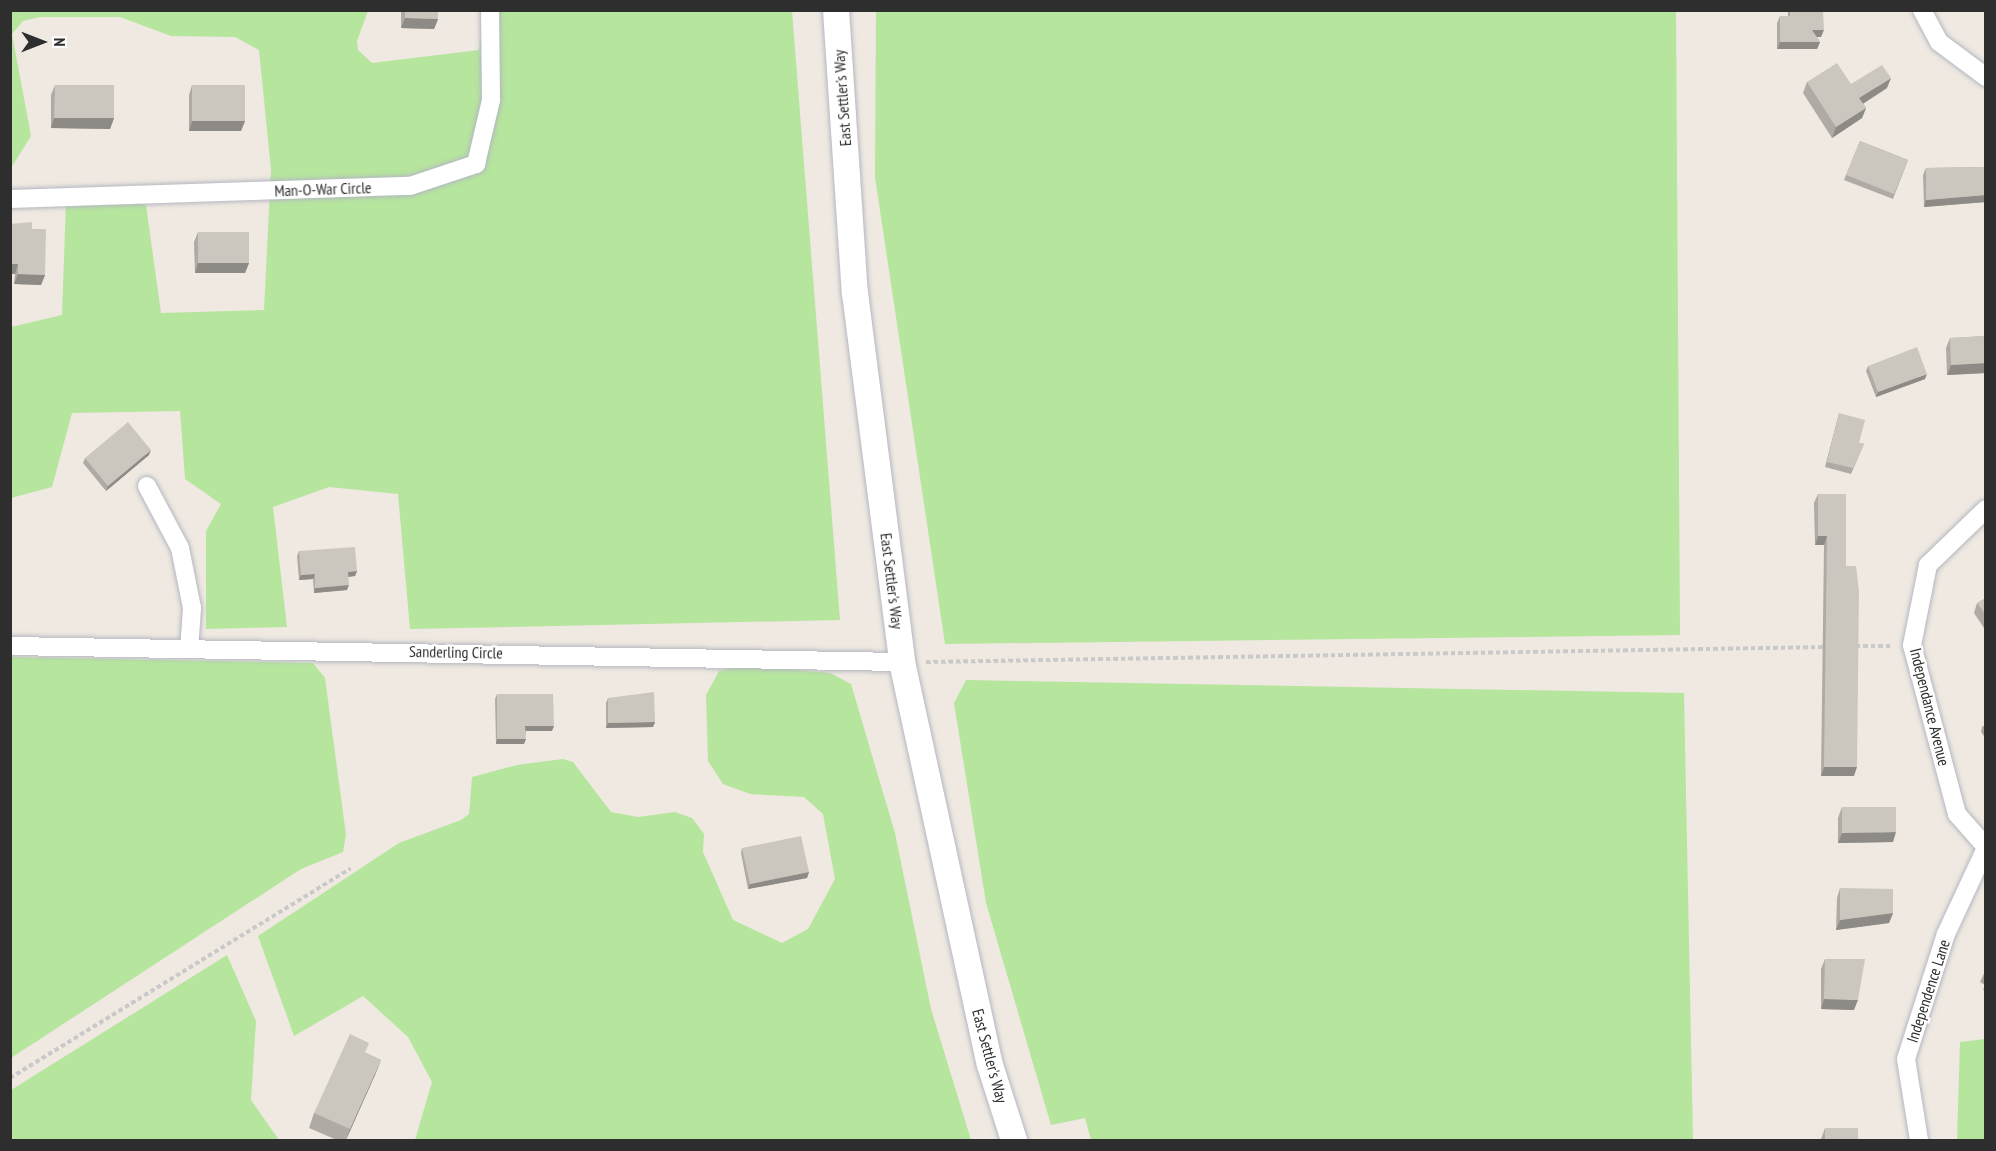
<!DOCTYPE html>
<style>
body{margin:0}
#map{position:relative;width:1996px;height:1151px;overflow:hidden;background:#efe9e1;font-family:"PT Sans Narrow",sans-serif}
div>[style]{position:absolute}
.green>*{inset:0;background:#b6e59e}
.path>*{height:4px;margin-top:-2px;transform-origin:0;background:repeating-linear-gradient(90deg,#c9c9c9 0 4.5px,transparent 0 7.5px)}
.roads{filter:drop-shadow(0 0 2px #b4b7c1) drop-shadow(0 0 2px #b4b7c1)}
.minor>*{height:18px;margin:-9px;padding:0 9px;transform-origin:9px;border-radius:9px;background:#fff}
.secondary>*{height:26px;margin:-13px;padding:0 13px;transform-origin:13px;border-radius:13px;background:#fff}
.wall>*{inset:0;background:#afaba4}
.shaded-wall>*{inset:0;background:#8e8b86}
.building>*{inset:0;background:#cbc7bf}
span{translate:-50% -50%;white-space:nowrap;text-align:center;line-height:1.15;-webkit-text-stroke:4.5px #fff;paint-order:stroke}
.street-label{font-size:16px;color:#2e2e2e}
.frame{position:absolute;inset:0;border:12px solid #2e2e2e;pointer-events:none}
.north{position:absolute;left:12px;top:12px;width:60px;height:60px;-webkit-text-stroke:4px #fff;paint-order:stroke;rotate:90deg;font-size:16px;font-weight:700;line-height:24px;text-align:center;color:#2e2e2e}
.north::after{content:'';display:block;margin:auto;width:21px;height:27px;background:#2e2e2e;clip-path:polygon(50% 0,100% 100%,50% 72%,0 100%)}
</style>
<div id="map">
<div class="green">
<i style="clip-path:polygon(11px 11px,368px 11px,357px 41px,358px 50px,372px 63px,479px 50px,485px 11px,792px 11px,840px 620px,410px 629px,398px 494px,329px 487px,273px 507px,287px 627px,206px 629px,206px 531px,221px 504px,185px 479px,180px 411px,72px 413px,52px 487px,11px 498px,11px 327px,62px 315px,66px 202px,129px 200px,146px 205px,161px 313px,264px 310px,271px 170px,259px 50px,235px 37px,171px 36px,120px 17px,40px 17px,23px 21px,12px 34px,31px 136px,11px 168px)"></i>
<i style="clip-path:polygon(876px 11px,1676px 11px,1680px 635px,945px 644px,875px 177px)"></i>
<i style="clip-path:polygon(10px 657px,313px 663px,325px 678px,346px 835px,343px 852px,301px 869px,11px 1058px)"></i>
<i style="clip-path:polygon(746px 665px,830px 673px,851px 684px,895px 833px,931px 1009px,971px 1140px,415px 1140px,432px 1082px,408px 1037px,363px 996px,294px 1036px,258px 936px,399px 843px,461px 820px,469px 814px,472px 777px,517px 765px,563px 759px,573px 762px,611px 812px,638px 817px,675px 812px,692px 818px,704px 834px,703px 852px,733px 920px,782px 943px,808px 929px,835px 879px,823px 814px,804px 797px,750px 794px,723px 784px,708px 761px,706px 695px,719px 671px)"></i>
<i style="clip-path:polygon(966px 680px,1684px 693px,1693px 1140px,1091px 1140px,1085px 1118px,1051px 1125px,986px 903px,954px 703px)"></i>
<i style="clip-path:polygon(227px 955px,256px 1021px,251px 1100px,279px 1140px,11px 1140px,11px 1090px)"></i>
<i style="clip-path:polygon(1985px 1039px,1985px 1140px,1957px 1140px,1960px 1042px)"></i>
</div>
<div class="path">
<i style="left:1856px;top:646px;width:37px"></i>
<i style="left:926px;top:662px;width:901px;rotate:-0.95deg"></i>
<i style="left:10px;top:1078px;width:400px;rotate:-31.6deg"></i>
</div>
<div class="roads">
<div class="minor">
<i style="left:1922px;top:10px;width:36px;rotate:62deg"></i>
<i style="left:1939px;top:42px;width:59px;rotate:36.7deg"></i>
<i style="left:10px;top:199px;width:400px;rotate:-1.9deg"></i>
<i style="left:410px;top:186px;width:70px;rotate:-18.4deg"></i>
<i style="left:476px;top:164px;width:66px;rotate:-76.8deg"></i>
<i style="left:491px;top:100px;width:90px;rotate:-90.6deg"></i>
<i style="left:147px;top:486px;width:70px;rotate:62deg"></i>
<i style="left:180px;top:548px;width:61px;rotate:78.7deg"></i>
<i style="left:192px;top:608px;width:39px;rotate:94deg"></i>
<i style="left:1986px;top:509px;width:81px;rotate:136deg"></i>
<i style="left:1928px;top:565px;width:82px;rotate:101.3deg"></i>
<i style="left:1912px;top:645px;width:175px;rotate:75.1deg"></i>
<i style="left:1957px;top:814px;width:44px;rotate:48.7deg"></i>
<i style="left:10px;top:646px;width:892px;rotate:1.03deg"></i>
<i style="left:1919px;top:1140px;width:82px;rotate:-99.1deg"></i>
<i style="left:1906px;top:1059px;width:131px;rotate:-72.3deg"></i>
<i style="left:1946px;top:934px;width:95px;rotate:-65.1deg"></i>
</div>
<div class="secondary">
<i style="left:836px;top:10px;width:284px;rotate:86.2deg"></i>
<i style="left:855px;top:293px;width:372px;rotate:82.7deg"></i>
<i style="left:902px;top:662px;width:412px;rotate:77.7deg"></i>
<i style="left:990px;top:1065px;width:79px;rotate:72.3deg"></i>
</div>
</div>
<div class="wall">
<i style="clip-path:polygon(401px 10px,438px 10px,438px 19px,434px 29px,401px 28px)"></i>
<i style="clip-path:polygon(1788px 10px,1823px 10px,1821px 37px,1817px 37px,1820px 42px,1817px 49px,1777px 49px,1777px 23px,1780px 16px,1788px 16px)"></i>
<i style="clip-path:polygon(1807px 82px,1851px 84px,1887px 88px,1863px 104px,1866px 108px,1862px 118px,1832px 138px,1803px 93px)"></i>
<i style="clip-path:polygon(55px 85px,114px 118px,110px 129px,51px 128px,51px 95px)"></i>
<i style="clip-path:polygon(192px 85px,245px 121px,241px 131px,189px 131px,189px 95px)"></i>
<i style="clip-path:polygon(1860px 141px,1908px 160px,1893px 199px,1844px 180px)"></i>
<i style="clip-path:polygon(1986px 167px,1986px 202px,1924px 207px,1923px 175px,1926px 168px)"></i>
<i style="clip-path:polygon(32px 229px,45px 275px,41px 285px,14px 284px,15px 274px,10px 274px)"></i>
<i style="clip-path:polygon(198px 232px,249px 263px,245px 273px,195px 273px,194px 242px)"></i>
<i style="clip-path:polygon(1986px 336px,1986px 373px,1947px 375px,1946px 348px,1950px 338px)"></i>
<i style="clip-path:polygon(1868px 366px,1925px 379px,1876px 397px,1866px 371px)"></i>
<i style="clip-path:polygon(1839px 413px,1859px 443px,1864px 444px,1851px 474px,1825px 467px)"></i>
<i style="clip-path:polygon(149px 455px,106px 491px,83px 463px,85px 458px)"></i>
<i style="clip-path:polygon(1818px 494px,1846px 566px,1854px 776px,1821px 776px,1824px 545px,1815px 545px,1814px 503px)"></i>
<i style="clip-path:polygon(299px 551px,357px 571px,355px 576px,348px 577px,347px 590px,314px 593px,313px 579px,299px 580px,297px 556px)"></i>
<i style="clip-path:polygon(1986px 598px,1986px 631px,1974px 613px,1977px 603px)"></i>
<i style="clip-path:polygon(497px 694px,552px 731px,526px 731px,524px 744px,496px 744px,495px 699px)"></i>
<i style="clip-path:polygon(608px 698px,655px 722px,653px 727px,606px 728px,606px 703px)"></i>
<i style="clip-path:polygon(1986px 724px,1986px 739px,1981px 732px,1982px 727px)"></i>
<i style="clip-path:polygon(1842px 807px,1893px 842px,1838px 843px,1838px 818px)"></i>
<i style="clip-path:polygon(742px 848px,809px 872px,807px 878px,748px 889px,741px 853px)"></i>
<i style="clip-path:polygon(1840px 888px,1893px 913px,1889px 923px,1836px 930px,1837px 898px)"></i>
<i style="clip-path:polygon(1825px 959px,1854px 1010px,1821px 1009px,1821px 969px)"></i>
<i style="clip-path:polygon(1986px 969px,1986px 991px,1983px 990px,1985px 985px,1980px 982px)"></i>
<i style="clip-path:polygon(366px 1053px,381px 1060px,375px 1075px,346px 1140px,337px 1140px,309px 1128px,314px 1113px)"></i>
<i style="clip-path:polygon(1825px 1128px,1858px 1140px,1798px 1140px,1799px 1139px,1821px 1139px)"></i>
</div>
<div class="shaded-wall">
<i style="clip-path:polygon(405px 18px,438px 19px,434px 29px,401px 28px)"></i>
<i style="clip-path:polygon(1812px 30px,1824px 30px,1821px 37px,1810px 37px)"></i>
<i style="clip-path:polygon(1780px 42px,1820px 42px,1817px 49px,1777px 49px)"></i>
<i style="clip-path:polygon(1891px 78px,1887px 88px,1856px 108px,1859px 98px)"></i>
<i style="clip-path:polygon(1866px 108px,1862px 118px,1832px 138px,1836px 127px)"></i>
<i style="clip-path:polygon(54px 118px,114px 118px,110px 129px,51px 128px)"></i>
<i style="clip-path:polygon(192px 121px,245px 121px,241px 131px,189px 131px)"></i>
<i style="clip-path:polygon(1986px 195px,1986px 202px,1924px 207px,1926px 200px)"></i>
<i style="clip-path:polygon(198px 263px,249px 263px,245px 273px,195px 273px)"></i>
<i style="clip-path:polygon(10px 264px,18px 264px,15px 274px,10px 274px)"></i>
<i style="clip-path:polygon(18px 274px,45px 275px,41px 285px,14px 284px)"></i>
<i style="clip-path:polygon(1986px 363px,1986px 373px,1947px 375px,1951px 365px)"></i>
<i style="clip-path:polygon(1927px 374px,1925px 379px,1876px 397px,1878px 392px)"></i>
<i style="clip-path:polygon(151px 450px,149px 455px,106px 491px,108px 486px)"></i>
<i style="clip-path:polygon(1818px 536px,1827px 536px,1824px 545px,1815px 545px)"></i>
<i style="clip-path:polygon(357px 571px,355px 576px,346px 577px,348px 572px)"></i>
<i style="clip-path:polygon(315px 574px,313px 579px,299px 580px,301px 575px)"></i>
<i style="clip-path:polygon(349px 585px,347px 590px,314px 593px,315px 588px)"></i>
<i style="clip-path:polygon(655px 722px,653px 727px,606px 728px,608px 723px)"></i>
<i style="clip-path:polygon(525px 726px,554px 726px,552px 731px,524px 731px)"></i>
<i style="clip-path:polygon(497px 739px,526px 739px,524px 744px,496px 744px)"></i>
<i style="clip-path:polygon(1824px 767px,1857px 767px,1854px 776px,1821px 776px)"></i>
<i style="clip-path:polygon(1896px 832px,1893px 842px,1838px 843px,1842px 833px)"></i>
<i style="clip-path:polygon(809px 872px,807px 878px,748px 889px,750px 884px)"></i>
<i style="clip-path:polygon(1893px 913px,1889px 923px,1836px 930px,1840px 920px)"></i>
<i style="clip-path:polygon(1824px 999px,1858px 1000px,1854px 1010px,1821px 1009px)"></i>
<i style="clip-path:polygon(381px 1060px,375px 1075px,346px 1140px,350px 1129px)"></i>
</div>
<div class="building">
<i style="clip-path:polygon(405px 10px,438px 10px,438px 19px,405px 18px)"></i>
<i style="clip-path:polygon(1790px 10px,1823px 10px,1824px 30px,1812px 30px,1820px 42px,1780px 42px,1780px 16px,1790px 16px)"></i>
<i style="clip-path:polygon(1837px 63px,1851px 84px,1882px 65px,1891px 78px,1859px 98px,1866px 108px,1836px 127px,1807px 82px)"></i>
<i style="clip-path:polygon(55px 85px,114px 85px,114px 118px,54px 118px)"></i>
<i style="clip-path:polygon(192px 85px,245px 85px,245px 121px,192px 121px)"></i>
<i style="clip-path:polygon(1860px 141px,1908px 160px,1894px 194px,1846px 175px)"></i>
<i style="clip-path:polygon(1986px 167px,1986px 195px,1926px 200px,1926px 168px)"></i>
<i style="clip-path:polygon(32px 222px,32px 229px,46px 229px,45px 275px,18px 274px,18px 264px,10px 264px,10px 224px)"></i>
<i style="clip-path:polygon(198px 232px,249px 232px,249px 263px,198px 263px)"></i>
<i style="clip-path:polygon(1986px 336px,1986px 363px,1951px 365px,1950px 338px)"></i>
<i style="clip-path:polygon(1917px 347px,1927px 374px,1878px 392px,1868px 366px)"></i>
<i style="clip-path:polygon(1839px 413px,1865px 420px,1859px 443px,1864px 444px,1853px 468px,1827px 462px)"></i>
<i style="clip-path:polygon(128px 422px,151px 450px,108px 486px,85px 458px)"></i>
<i style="clip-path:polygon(1818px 494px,1846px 494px,1846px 566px,1856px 566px,1859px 591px,1857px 767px,1824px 767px,1827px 536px,1818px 536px)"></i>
<i style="clip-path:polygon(355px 547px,357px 571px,348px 572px,349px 585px,315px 588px,315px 574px,301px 575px,299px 551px)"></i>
<i style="clip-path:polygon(1986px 598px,1986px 615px,1977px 603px)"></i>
<i style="clip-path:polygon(654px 692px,655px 722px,608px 723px,608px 698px)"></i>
<i style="clip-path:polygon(497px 694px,553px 694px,554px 726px,525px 726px,526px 739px,497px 739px)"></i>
<i style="clip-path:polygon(1842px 807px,1896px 807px,1896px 832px,1842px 833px)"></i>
<i style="clip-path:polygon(801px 836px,809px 872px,750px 884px,742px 848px)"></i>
<i style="clip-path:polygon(1840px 888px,1893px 889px,1893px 913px,1840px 920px)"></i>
<i style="clip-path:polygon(1825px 959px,1865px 959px,1858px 1000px,1824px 999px)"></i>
<i style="clip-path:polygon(350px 1034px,369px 1043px,365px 1053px,381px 1060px,350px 1129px,314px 1113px)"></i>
<i style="clip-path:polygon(1825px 1128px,1858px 1128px,1858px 1140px,1799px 1140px,1799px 1139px,1825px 1139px)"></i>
</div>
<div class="street-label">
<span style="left:842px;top:98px;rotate:-94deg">East Settler's Way</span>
<span style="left:323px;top:189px;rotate:-2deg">Man-O-War Circle</span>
<span style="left:892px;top:581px;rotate:83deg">East Settler's Way</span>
<span style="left:456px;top:652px;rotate:1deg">Sanderling Circle</span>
<span style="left:1930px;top:707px;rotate:76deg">Independance Avenue</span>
<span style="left:1928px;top:991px;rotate:-72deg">Independence Lane</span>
<span style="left:990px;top:1056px;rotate:75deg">East Settler's Way</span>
</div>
<div class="frame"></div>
<div class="north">N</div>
</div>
